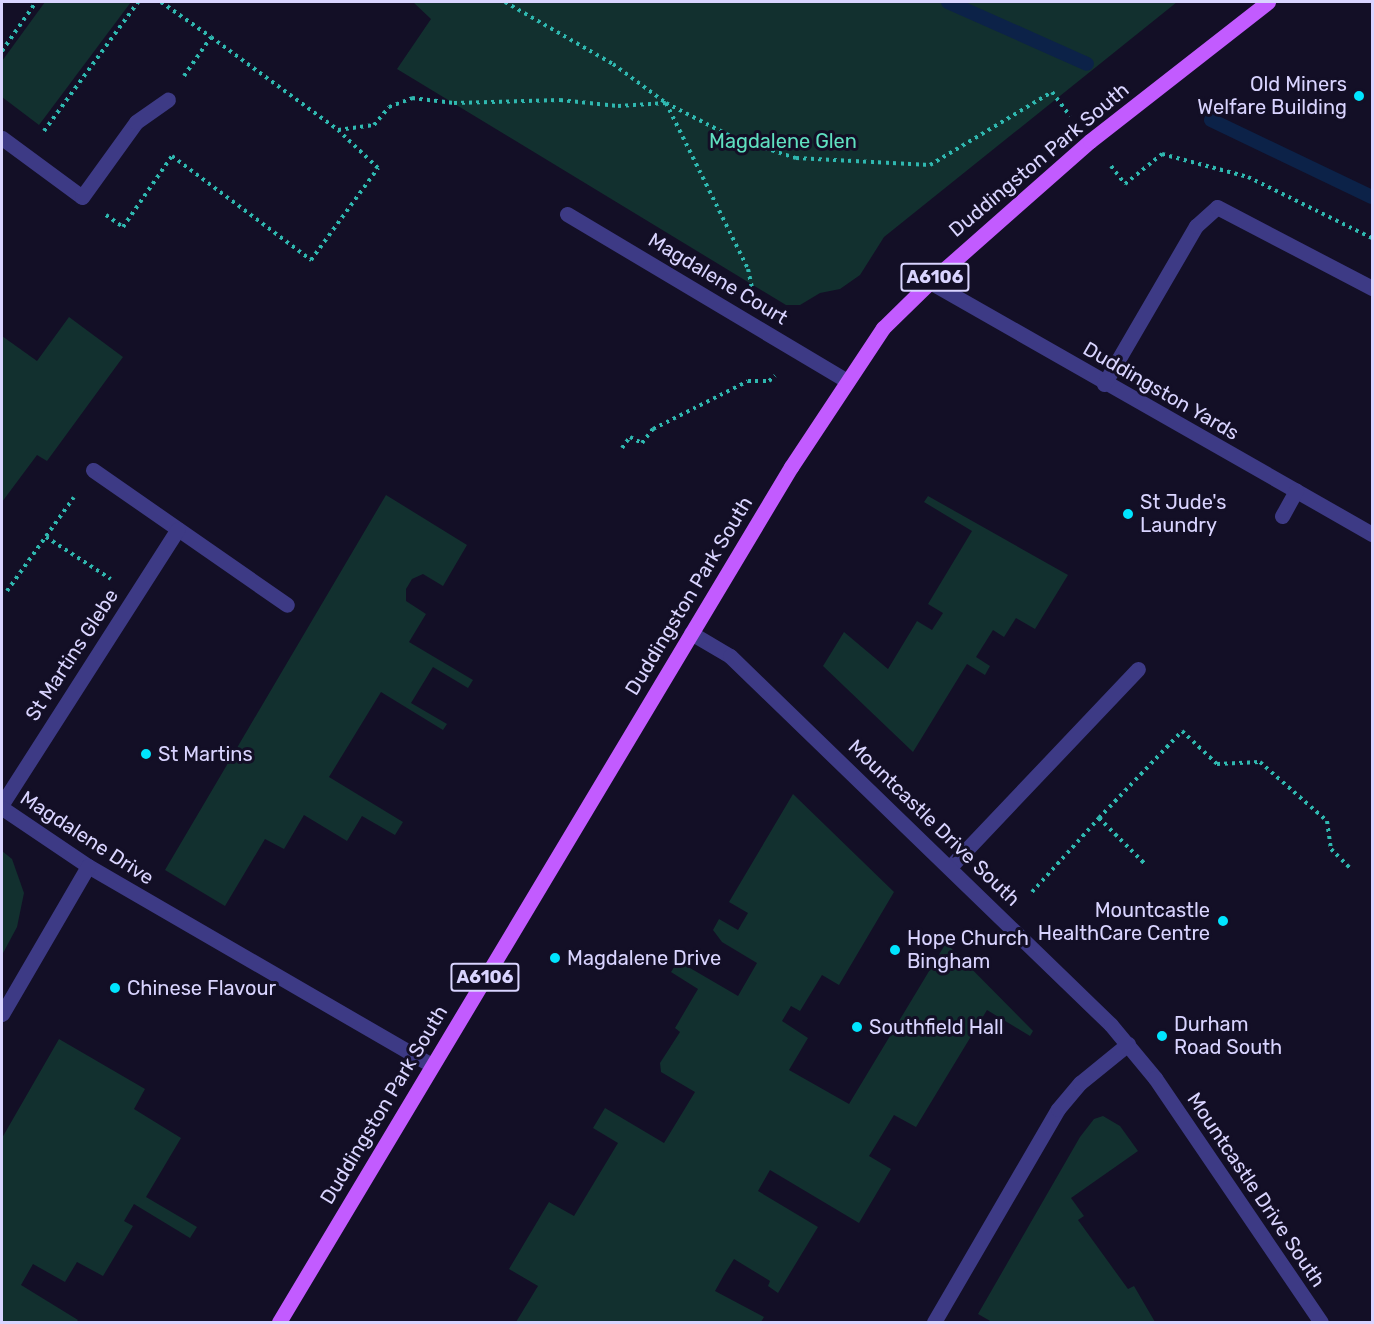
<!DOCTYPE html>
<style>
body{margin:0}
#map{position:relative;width:1374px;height:1324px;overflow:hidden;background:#130f26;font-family:Rubik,sans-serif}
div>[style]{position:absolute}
.green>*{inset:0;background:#12302f}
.stream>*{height:14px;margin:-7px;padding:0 7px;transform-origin:7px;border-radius:7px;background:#0c2248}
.path>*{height:4px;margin-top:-2px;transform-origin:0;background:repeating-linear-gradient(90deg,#2fb8b0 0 3px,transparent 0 7.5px)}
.service>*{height:15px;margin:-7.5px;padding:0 7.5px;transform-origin:7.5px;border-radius:7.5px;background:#3d3a85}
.minor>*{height:15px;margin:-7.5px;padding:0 7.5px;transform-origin:7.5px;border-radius:7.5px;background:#3d3a85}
.tertiary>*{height:15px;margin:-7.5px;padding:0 7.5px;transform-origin:7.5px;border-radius:7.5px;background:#3d3a85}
.primary>*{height:15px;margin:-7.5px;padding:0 7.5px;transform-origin:7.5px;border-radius:7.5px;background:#c25bff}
.dots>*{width:16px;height:16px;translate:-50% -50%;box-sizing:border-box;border:3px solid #130f26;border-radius:50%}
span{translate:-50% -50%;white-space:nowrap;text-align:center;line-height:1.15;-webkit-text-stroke:6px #130f26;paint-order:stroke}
.shield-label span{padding:2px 4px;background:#130f26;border:2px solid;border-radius:4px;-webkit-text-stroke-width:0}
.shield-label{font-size:18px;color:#d9d4ff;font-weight:700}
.poi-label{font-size:20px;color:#d9d4ff}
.right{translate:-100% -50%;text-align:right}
.left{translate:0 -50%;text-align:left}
.park-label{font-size:20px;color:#5fe0c0}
.street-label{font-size:20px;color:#d9d4ff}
.frame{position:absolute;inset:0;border:3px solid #d9d4ff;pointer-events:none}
</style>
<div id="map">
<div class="green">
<i style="clip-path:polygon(45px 2px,131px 2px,39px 125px,2px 97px,2px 61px)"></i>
<i style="clip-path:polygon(413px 2px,1177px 2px,884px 237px,860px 275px,840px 289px,820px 293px,800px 305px,786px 305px,397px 69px,431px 19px)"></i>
<i style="clip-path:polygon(69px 317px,123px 357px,47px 461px,37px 455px,2px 502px,2px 336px,37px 361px)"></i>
<i style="clip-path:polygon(386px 495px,467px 545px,443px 586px,423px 574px,412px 579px,406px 589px,406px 601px,426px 614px,409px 642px,473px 680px,468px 688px,433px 667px,411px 703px,447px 724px,443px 730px,381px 692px,329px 777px,403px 822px,395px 835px,362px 816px,347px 841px,304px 815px,284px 849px,265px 839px,225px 906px,165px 870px)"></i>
<i style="clip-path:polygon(928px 496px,1068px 575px,1035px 629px,1016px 618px,1004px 637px,993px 630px,976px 657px,990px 666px,985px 675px,967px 664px,913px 752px,823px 666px,844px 632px,888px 669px,917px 621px,932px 630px,943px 613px,928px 604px,972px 531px,924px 502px)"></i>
<i style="clip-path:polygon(793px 794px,894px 892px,839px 985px,822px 975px,800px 1011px,791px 1006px,782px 1021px,808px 1038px,789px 1070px,849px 1104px,946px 943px,1033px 1031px,1030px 1036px,987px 1010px,916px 1127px,894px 1115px,869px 1156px,891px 1169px,859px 1223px,770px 1170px,758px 1191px,818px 1227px,778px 1293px,768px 1286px,770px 1281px,734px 1259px,724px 1275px,715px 1291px,764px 1317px,761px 1322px,516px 1322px,538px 1286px,509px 1269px,549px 1202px,574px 1216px,618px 1143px,593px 1128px,605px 1108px,664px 1143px,695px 1092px,661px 1072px,660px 1063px,680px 1032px,675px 1028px,698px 989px,671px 972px,678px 961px,738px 996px,757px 963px,722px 942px,713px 930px,719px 919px,738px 930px,748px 913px,729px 902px)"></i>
<i style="clip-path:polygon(2px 851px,12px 859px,24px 893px,17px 927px,2px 955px)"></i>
<i style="clip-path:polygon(59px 1039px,145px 1089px,134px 1109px,181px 1138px,146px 1197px,197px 1227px,190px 1238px,134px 1204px,124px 1221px,133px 1226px,103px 1276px,77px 1262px,65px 1282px,33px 1264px,21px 1285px,78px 1320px,76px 1322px,2px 1322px,2px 1138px)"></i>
<i style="clip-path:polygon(1103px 1116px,1120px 1126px,1138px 1151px,1071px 1198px,1084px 1216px,1078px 1220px,1128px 1289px,1134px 1286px,1155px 1322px,992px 1322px,978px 1314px,1080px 1137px,1094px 1119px)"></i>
</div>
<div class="stream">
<i style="left:948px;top:2px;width:152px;rotate:24deg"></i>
<i style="left:1211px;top:120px;width:178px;rotate:25.6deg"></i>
</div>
<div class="path">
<i style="left:161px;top:2px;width:61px;rotate:35deg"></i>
<i style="left:505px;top:2px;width:125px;rotate:29.9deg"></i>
<i style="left:613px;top:64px;width:66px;rotate:36.3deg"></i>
<i style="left:666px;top:103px;width:79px;rotate:27.2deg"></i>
<i style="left:736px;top:139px;width:63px;rotate:17.6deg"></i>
<i style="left:796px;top:158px;width:134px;rotate:3deg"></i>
<i style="left:930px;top:165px;width:142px;rotate:-30.9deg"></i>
<i style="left:1052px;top:92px;width:30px;rotate:53deg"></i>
<i style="left:2px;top:51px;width:60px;rotate:-55.2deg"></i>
<i style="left:184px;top:76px;width:47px;rotate:-55.3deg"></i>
<i style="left:211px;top:37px;width:157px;rotate:36.2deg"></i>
<i style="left:338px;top:130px;width:36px;rotate:-8deg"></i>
<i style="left:374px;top:125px;width:23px;rotate:-50deg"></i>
<i style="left:389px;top:107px;width:25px;rotate:-21deg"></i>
<i style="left:412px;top:98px;width:42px;rotate:6.8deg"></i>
<i style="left:454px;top:103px;width:106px;rotate:-1.6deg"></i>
<i style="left:560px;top:100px;width:58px;rotate:5.9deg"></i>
<i style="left:618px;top:106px;width:48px;rotate:-3.6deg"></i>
<i style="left:666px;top:103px;width:185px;rotate:63.7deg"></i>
<i style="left:748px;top:269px;width:19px;rotate:78deg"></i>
<i style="left:44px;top:131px;width:160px;rotate:-53.9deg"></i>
<i style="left:1111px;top:166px;width:23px;rotate:52deg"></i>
<i style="left:1125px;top:184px;width:48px;rotate:-39deg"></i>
<i style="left:1162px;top:154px;width:89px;rotate:15deg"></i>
<i style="left:1248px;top:177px;width:138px;rotate:26.2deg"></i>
<i style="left:106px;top:215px;width:21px;rotate:35deg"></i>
<i style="left:123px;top:227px;width:86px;rotate:-55.4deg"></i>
<i style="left:172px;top:156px;width:174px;rotate:36.8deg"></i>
<i style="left:311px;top:260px;width:114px;rotate:-53.9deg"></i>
<i style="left:378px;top:168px;width:55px;rotate:-136.5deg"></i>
<i style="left:622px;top:448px;width:14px;rotate:-54deg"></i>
<i style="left:630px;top:437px;width:13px;rotate:27deg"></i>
<i style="left:642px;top:443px;width:18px;rotate:-52deg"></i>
<i style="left:653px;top:429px;width:106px;rotate:-26.8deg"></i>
<i style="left:748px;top:381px;width:21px"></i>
<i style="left:769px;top:381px;width:8px;rotate:-40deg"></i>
<i style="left:46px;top:537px;width:77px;rotate:32.9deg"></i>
<i style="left:7px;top:591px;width:115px;rotate:-54.5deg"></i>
<i style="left:1099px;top:818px;width:120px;rotate:-46.3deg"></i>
<i style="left:1182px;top:731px;width:48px;rotate:43.3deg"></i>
<i style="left:1217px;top:764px;width:43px;rotate:-2.7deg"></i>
<i style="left:1260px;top:762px;width:89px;rotate:41.4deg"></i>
<i style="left:1327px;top:821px;width:28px;rotate:82deg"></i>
<i style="left:1331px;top:849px;width:27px;rotate:45deg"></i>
<i style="left:1032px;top:892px;width:100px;rotate:-47.8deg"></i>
<i style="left:1099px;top:818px;width:65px;rotate:45deg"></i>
</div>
<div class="service">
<i style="left:930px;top:282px;width:509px;rotate:29.69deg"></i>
<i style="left:1104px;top:384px;width:183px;rotate:-59.8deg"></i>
<i style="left:1196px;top:226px;width:28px;rotate:-42deg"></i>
<i style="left:1217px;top:207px;width:175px;rotate:27.6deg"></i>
<i style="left:93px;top:470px;width:236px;rotate:34.8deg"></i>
<i style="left:1282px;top:516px;width:29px;rotate:-61deg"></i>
<i style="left:950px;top:867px;width:273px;rotate:-46.5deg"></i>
</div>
<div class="minor">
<i style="left:2px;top:138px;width:99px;rotate:36.4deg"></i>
<i style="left:82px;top:197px;width:92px;rotate:-54.2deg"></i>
<i style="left:136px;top:122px;width:39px;rotate:-35deg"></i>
<i style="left:567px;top:214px;width:326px;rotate:30.8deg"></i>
<i style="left:2px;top:804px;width:326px;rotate:-57.4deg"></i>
<i style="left:2px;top:808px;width:104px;rotate:34deg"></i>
<i style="left:88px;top:866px;width:397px;rotate:30.1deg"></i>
<i style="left:2px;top:1014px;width:171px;rotate:-59.8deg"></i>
<i style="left:934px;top:1322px;width:246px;rotate:-59.8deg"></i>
<i style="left:1058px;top:1109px;width:34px;rotate:-50deg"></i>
<i style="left:1080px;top:1083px;width:62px;rotate:-39.1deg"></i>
</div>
<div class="tertiary">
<i style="left:691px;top:633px;width:45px;rotate:30.5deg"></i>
<i style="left:730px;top:656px;width:530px;rotate:44.08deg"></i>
<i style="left:1111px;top:1025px;width:69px;rotate:50.3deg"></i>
<i style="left:1155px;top:1078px;width:295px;rotate:55.8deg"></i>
</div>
<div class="primary">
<i style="left:279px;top:1322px;width:997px;rotate:-59.09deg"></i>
<i style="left:791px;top:467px;width:167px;rotate:-56.5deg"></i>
<i style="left:883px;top:328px;width:66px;rotate:-44.4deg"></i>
<i style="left:930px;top:282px;width:213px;rotate:-41.4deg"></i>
<i style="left:1090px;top:141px;width:226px;rotate:-38deg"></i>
</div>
<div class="dots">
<i style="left:1359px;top:96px;background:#00e5ff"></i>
<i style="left:1128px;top:514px;background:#00e5ff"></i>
<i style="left:146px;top:754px;background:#00e5ff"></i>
<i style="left:1223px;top:921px;background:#00e5ff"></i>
<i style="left:895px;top:950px;background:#00e5ff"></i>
<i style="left:555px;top:958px;background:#00e5ff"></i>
<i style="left:115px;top:988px;background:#00e5ff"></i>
<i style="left:857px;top:1027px;background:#00e5ff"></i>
<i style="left:1162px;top:1036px;background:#00e5ff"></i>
</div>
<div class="shield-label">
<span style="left:935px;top:277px">A6106</span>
<span style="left:485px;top:977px">A6106</span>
</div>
<div class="poi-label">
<span class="right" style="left:1347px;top:96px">Old Miners<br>Welfare Building</span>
<span class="left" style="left:1140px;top:514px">St Jude's<br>Laundry</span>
<span class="left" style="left:158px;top:754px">St Martins</span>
<span class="right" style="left:1210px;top:922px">Mountcastle<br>HealthCare Centre</span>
<span class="left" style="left:907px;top:950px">Hope Church<br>Bingham</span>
<span class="left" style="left:567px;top:958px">Magdalene Drive</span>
<span class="left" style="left:127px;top:988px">Chinese Flavour</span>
<span class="left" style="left:1174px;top:1036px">Durham<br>Road South</span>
<span class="left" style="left:869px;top:1027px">Southfield Hall</span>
</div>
<div class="park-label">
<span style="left:783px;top:141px">Magdalene Glen</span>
</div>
<div class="street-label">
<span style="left:1039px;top:160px;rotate:-40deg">Duddingston Park South</span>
<span style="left:718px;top:279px;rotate:31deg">Magdalene Court</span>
<span style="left:1161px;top:391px;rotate:30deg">Duddingston Yards</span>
<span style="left:689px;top:596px;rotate:-59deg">Duddingston Park South</span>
<span style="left:72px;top:655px;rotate:-57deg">St Martins Glebe</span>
<span style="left:934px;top:823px;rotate:44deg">Mountcastle Drive South</span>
<span style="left:87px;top:838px;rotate:33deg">Magdalene Drive</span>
<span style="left:384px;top:1105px;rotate:-59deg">Duddingston Park South</span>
<span style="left:1256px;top:1190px;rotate:56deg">Mountcastle Drive South</span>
</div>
<div class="frame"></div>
</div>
